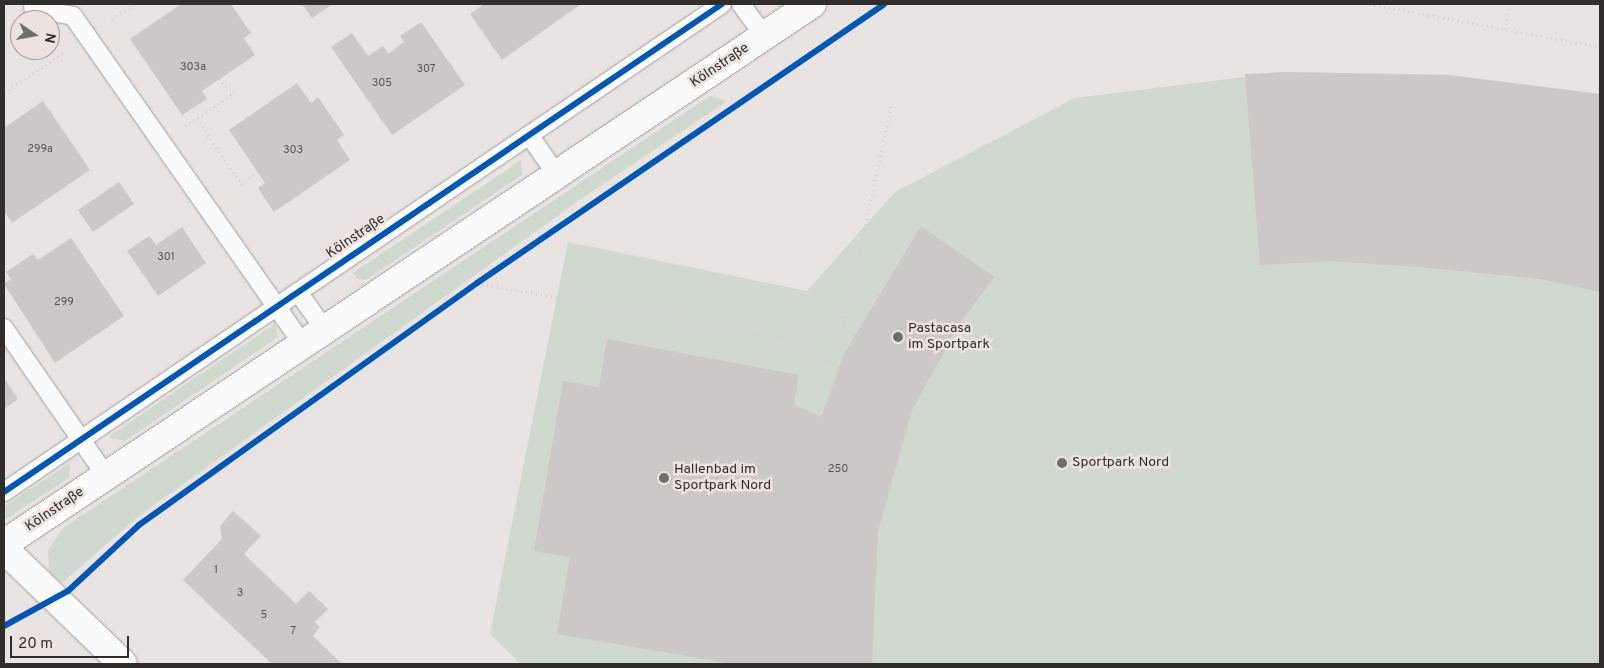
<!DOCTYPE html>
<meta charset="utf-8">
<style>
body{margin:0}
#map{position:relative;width:1604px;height:668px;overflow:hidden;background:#e9e4e2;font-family:Overpass,sans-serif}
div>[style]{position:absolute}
.green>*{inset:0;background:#cfd9cd}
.building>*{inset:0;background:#ccc8c6}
.path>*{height:3px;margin-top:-1.5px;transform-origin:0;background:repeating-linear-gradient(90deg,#d3d1d1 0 1px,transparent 0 5px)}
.roads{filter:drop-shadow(0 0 1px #a3a09e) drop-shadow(0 0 1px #a3a09e)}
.lane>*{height:18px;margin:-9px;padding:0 9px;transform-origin:9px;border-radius:9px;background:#fcfbfb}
.street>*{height:28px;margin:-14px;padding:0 14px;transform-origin:14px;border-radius:14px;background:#fcfbfb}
.secondary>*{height:28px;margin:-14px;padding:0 14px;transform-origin:14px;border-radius:14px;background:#fcfbfb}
.cycleway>*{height:6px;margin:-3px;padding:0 3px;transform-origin:3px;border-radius:3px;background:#0057b8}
.dots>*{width:14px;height:14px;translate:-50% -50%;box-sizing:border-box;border:2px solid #ece3df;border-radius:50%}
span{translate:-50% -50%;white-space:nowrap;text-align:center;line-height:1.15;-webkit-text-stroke:5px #ece3df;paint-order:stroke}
.number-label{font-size:11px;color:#575452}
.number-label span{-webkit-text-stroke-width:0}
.street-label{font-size:14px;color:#302d2b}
.poi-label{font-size:14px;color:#302d2b}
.left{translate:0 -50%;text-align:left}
.frame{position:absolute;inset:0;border:5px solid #302d2b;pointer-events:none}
.north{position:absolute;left:10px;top:10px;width:50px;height:50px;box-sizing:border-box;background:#ece3df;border:1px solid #a19a97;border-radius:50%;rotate:102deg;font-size:14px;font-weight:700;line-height:20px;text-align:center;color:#302d2b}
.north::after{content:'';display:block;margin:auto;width:18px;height:22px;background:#716d6b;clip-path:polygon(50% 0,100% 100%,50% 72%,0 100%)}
.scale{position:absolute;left:10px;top:636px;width:119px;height:22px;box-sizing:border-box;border:2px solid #302d2b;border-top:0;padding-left:6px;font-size:15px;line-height:18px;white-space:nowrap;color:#302d2b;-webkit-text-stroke:4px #ece3df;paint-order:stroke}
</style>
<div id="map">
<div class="green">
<i style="clip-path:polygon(1285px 72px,1449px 75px,1600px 94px,1600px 664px,521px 664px,490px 634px,568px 242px,807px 291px,895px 192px,1075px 98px)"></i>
<i style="clip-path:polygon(710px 96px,727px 101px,581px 199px,140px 515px,62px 583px,49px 571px,48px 550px,63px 528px)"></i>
<i style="clip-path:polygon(521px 160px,522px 175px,366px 280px,357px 279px,353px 273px)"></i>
<i style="clip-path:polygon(275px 324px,278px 337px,125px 441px,108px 437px)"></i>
<i style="clip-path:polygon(70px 463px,69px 478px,4px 520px,4px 506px)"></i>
</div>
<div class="building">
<i style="clip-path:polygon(181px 4px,231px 4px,251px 33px,244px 38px,255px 55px,202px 91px,207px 99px,182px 115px,130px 39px)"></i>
<i style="clip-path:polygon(302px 4px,333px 4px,312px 18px)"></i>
<i style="clip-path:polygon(484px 4px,581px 4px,502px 60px,470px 14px)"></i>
<i style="clip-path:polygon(421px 22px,465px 85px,392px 135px,331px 47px,352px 33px,368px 56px,383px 46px,388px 54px,404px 42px,400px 36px)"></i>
<i style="clip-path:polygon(1285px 72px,1449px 75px,1600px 94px,1600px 292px,1541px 279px,1419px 267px,1330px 261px,1260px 265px,1245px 74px)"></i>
<i style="clip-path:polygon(297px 83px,311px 103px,318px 97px,344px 135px,337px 140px,350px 160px,274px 212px,258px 188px,265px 183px,229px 130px)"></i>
<i style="clip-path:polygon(43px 101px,90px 170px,12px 223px,4px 211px,4px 128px)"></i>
<i style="clip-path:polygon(119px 182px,134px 204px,93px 232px,78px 210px)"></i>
<i style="clip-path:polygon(921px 226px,994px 277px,959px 325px,912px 410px,878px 531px,872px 664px,733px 664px,557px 634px,570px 557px,534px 551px,563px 381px,599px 387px,607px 339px,799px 375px,794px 405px,821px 417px,845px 352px)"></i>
<i style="clip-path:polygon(182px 227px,206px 263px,158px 296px,127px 251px,149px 236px,156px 245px)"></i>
<i style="clip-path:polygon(71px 238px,124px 316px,55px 363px,4px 284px,11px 279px,6px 272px,33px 254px,38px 260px)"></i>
<i style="clip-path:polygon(4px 378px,18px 399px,4px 409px)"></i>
<i style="clip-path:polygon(233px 511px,261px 536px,244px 554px,296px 604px,309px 591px,328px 609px,315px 622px,320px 627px,313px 636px,342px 664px,272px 664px,183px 580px,222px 539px,220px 526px)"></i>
</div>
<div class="path">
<i style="left:1369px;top:4px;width:235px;rotate:10.5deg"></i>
<i style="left:112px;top:19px;width:27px;rotate:-34deg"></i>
<i style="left:1505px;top:29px;width:25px;rotate:-81deg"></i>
<i style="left:4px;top:93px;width:73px;rotate:-34.3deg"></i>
<i style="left:197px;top:118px;width:79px;rotate:56.3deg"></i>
<i style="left:241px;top:184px;width:20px;rotate:-37deg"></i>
<i style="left:185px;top:126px;width:59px;rotate:-34deg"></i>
<i style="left:234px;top:93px;width:20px;rotate:-139deg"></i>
<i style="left:477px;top:283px;width:308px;rotate:10.3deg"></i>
<i style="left:780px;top:338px;width:22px;rotate:-34deg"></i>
<i style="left:798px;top:326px;width:44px;rotate:7.8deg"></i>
<i style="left:842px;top:332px;width:234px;rotate:-77.7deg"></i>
<i style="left:780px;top:338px;width:64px;rotate:25.8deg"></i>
</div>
<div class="roads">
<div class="lane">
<i style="left:741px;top:4px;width:39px;rotate:54deg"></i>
<i style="left:33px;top:8px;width:41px;rotate:11.3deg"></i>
<i style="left:73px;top:16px;width:401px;rotate:55deg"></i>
<i style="left:529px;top:135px;width:49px;rotate:55deg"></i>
<i style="left:298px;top:292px;width:47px;rotate:54.6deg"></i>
<i style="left:4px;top:328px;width:180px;rotate:55.4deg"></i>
<i style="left:4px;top:492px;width:868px;rotate:-34.2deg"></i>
</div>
<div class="street">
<i style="left:4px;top:549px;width:165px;rotate:44deg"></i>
</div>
<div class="secondary">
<i style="left:4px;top:544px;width:972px;rotate:-33.76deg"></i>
</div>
</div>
<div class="cycleway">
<i style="left:4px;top:492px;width:868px;rotate:-34.2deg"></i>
<i style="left:4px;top:626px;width:73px;rotate:-28.7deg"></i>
<i style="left:68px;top:591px;width:97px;rotate:-42.9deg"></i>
<i style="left:139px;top:525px;width:416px;rotate:-35.6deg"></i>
<i style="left:477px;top:283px;width:493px;rotate:-34.4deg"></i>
</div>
<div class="dots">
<i style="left:898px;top:337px;background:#716d6b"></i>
<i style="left:1062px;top:463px;background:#716d6b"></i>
<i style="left:664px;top:478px;background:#716d6b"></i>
</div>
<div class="number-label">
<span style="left:193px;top:67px">303a</span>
<span style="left:426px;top:69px">307</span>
<span style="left:382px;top:83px">305</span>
<span style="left:40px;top:149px">299a</span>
<span style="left:293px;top:150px">303</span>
<span style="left:166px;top:257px">301</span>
<span style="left:64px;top:302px">299</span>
<span style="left:838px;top:469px">250</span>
<span style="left:216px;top:570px">1</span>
<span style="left:240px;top:593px">3</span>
<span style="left:264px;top:615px">5</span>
<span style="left:293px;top:631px">7</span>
</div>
<div class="street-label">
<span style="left:720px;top:66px;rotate:-34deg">Kölnstraße</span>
<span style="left:356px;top:237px;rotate:-34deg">Kölnstraße</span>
<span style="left:55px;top:510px;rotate:-34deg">Kölnstraße</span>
</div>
<div class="poi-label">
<span class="left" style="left:908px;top:337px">Pastacasa<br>im Sportpark</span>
<span class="left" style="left:1072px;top:463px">Sportpark Nord</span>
<span class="left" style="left:674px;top:478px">Hallenbad im<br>Sportpark Nord</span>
</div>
<div class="frame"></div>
<div class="north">N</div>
<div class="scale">20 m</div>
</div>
